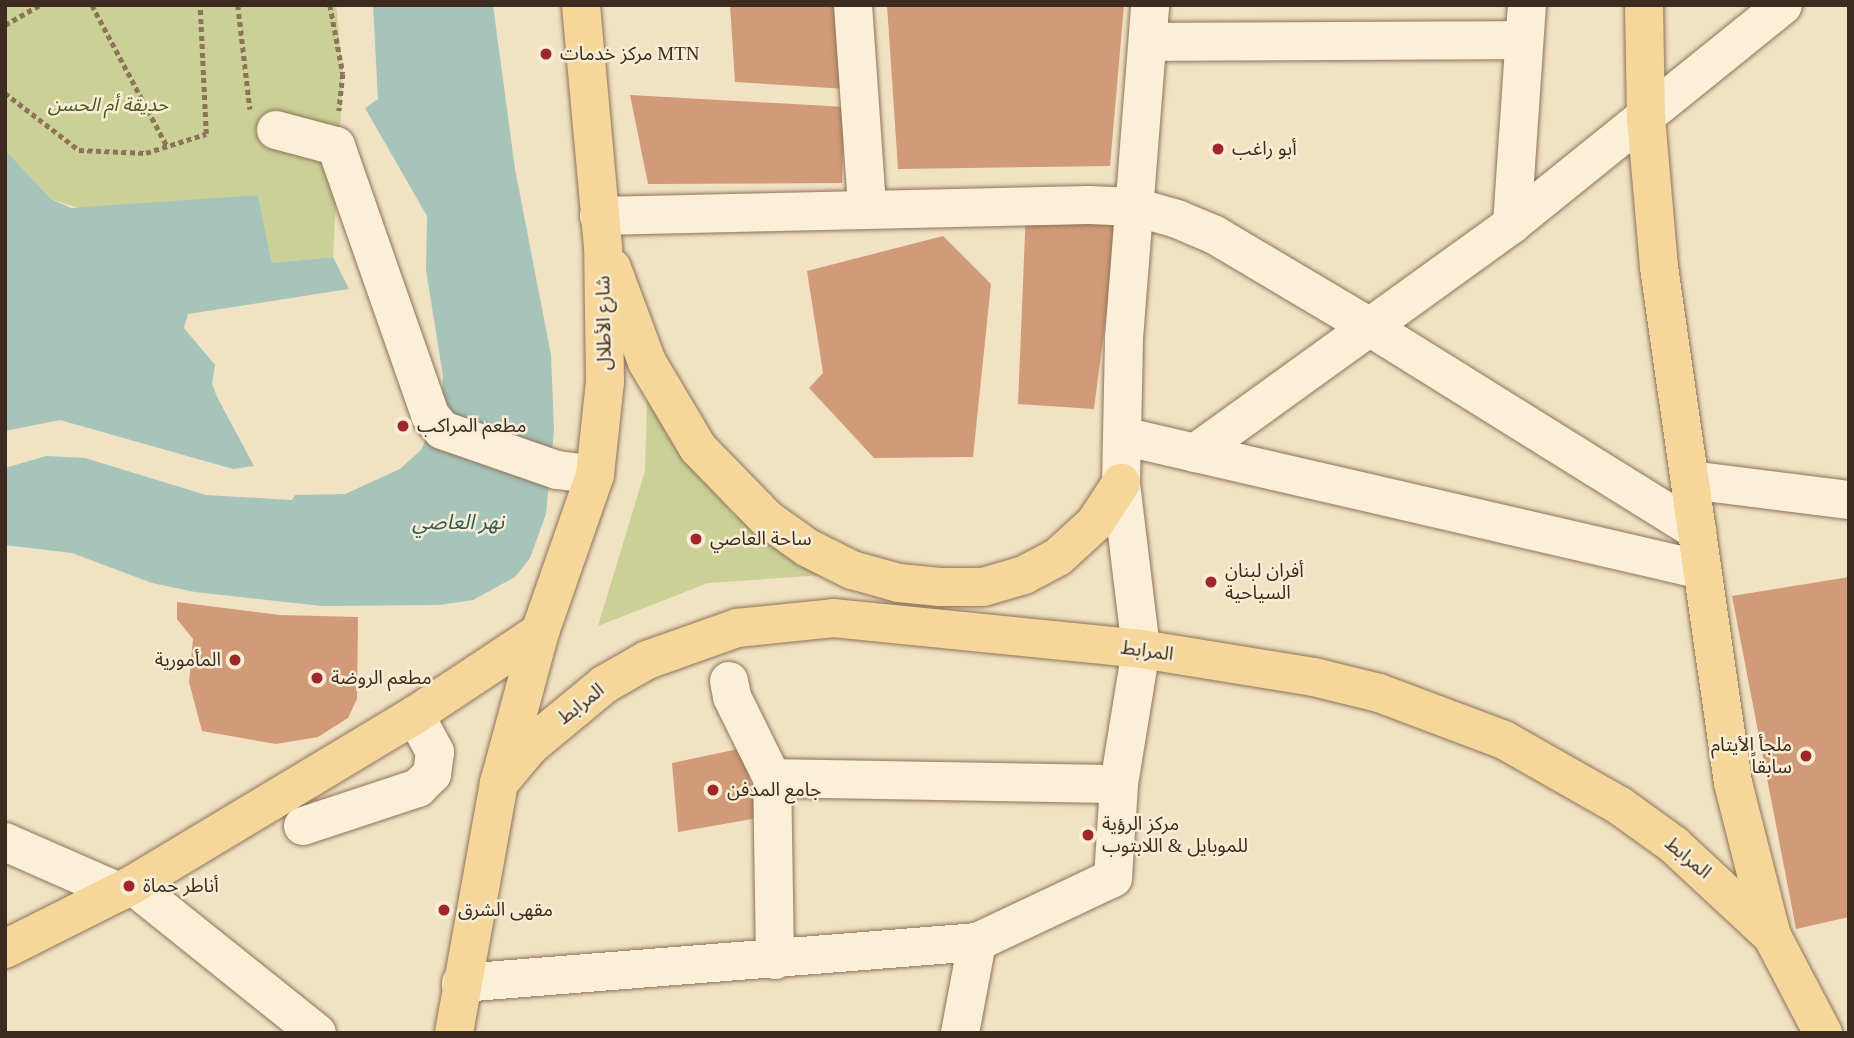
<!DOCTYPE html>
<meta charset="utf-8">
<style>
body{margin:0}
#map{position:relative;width:1854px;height:1038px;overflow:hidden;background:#f1e2c4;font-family:"Times New Roman","Noto Sans Arabic",serif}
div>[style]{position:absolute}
.green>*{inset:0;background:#cbd097}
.water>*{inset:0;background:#a6c4ba}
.building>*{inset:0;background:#d19a78}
.path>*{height:4.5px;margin-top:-2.25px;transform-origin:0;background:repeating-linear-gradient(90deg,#8d7359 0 5px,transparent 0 8.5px)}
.roads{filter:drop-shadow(0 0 2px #8d7359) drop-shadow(0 0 2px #8d7359)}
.minor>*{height:38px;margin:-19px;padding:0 19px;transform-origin:19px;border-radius:19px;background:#fbefd8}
.major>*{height:38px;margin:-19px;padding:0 19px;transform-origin:19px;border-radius:19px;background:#f5d69b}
.dots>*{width:19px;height:19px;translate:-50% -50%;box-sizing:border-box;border:4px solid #f7ecd4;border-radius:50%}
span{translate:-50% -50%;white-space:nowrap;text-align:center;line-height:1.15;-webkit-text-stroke:5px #f7ecd4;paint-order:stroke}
.poi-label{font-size:19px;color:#3c2b1e}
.left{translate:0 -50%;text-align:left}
.right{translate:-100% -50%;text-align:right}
.park-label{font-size:19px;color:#4e5924;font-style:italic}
.street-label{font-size:19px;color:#3c2b1e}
.water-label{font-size:21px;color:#2d5c57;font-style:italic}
.frame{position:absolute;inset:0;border:7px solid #3c2b1e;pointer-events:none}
</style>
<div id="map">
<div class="green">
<i style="clip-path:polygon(5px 5px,336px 5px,343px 74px,333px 257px,272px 263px,258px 195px,86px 210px,51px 199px,5px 150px)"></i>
<i style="clip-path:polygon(648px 360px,681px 442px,733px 515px,853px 573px,708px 583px,598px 626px,645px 471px)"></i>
</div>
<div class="water">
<i style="clip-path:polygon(373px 5px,493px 5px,515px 169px,551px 355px,554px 430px,546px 514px,530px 558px,515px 577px,473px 600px,439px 605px,322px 606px,195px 592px,152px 583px,72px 553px,5px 545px,5px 468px,46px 456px,85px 458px,206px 495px,292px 500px,295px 495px,345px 494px,400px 469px,421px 450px,442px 403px,443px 376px,426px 270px,427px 216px,365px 108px,378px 99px)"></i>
<i style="clip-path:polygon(5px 150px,51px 199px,71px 208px,258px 195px,272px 263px,333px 257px,349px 289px,188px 314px,184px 328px,215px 365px,212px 383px,217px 397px,254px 466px,233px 469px,60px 420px,5px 431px)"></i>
</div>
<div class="building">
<i style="clip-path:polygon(730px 5px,843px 5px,847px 89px,735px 82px)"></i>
<i style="clip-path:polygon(887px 5px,1124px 5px,1110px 166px,898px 169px)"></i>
<i style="clip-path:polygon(630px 95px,845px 107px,842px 183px,648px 184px)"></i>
<i style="clip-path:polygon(1120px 207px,1094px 409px,1018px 404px,1026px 210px)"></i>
<i style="clip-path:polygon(943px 236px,991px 284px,973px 457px,874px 458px,809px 388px,823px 373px,807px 271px)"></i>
<i style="clip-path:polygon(1849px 577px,1849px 917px,1796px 929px,1732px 596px)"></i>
<i style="clip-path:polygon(177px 602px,280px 615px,358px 617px,357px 699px,348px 718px,318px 737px,276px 744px,202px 731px,189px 682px,193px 639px,177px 619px)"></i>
<i style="clip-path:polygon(743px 748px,758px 818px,678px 832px,672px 763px)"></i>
</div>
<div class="path">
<i style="left:92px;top:5px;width:160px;rotate:62deg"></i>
<i style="left:238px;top:5px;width:105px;rotate:83.4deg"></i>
<i style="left:330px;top:5px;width:70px;rotate:79.3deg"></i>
<i style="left:343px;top:74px;width:37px;rotate:96deg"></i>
<i style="left:5px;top:25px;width:39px;rotate:-30deg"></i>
<i style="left:5px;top:93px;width:93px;rotate:37.6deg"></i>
<i style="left:79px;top:150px;width:67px;rotate:2.6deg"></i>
<i style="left:146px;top:153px;width:63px;rotate:-17.6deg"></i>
<i style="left:206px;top:134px;width:129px;rotate:-92.7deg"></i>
</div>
<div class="roads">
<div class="minor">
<i style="left:853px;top:5px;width:202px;rotate:86deg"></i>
<i style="left:1148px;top:42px;width:376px;rotate:-0.3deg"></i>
<i style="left:276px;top:130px;width:62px;rotate:14.9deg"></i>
<i style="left:336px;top:146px;width:285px;rotate:70.7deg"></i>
<i style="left:430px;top:415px;width:19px;rotate:51deg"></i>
<i style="left:442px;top:430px;width:122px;rotate:19.2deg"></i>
<i style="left:557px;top:470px;width:38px;rotate:7deg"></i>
<i style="left:599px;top:216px;width:490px;rotate:-1.3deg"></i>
<i style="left:1089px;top:205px;width:46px;rotate:2.5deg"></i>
<i style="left:1135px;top:207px;width:44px;rotate:15.9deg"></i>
<i style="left:1177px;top:219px;width:41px;rotate:22.8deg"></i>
<i style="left:1215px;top:235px;width:178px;rotate:30.7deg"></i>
<i style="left:1368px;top:326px;width:388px;rotate:31.9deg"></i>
<i style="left:1512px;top:224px;width:220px;rotate:-86.1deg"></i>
<i style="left:1122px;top:436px;width:595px;rotate:13.01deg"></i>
<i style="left:1195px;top:453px;width:391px;rotate:-35.8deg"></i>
<i style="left:1512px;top:224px;width:348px;rotate:-38.9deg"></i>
<i style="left:1690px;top:480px;width:160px;rotate:7.2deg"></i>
<i style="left:729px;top:681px;width:16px;rotate:79deg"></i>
<i style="left:732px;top:697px;width:90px;rotate:63.7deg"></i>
<i style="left:303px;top:826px;width:121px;rotate:-18.3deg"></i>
<i style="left:418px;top:788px;width:20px;rotate:-45deg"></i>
<i style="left:432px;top:774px;width:22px;rotate:-82deg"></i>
<i style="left:435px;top:752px;width:42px;rotate:-118.4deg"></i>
<i style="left:5px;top:842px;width:124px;rotate:23.7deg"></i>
<i style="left:132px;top:885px;width:237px;rotate:38.7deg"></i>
<i style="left:775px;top:960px;width:182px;rotate:-90.9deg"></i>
<i style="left:772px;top:778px;width:347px;rotate:1deg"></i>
<i style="left:461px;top:983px;width:518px;rotate:-4.54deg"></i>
<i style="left:977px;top:942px;width:150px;rotate:-25.2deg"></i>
<i style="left:1113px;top:878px;width:94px;rotate:-86.3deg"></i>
<i style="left:1119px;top:784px;width:137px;rotate:-80.7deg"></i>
<i style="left:1141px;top:649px;width:167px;rotate:-96.9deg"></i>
<i style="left:1121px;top:483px;width:145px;rotate:-88.8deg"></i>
<i style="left:1124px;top:338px;width:334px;rotate:-85.5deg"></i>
<i style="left:960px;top:1033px;width:93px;rotate:-79.4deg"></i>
</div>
<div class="major">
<i style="left:1644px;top:5px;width:113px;rotate:89deg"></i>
<i style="left:1646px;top:118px;width:150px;rotate:85deg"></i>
<i style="left:1659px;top:267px;width:521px;rotate:81.84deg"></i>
<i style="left:1733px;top:783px;width:158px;rotate:75.7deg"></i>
<i style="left:1772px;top:936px;width:110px;rotate:62.3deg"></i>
<i style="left:612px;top:268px;width:100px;rotate:69.6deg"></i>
<i style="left:647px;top:362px;width:100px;rotate:59.3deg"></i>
<i style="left:698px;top:448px;width:99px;rotate:45.8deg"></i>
<i style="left:767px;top:519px;width:50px;rotate:35.3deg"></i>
<i style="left:808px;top:548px;width:49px;rotate:26.6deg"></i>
<i style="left:852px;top:570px;width:49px;rotate:15.5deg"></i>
<i style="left:899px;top:583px;width:41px;rotate:5.6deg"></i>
<i style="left:940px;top:587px;width:43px"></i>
<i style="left:983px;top:587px;width:43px;rotate:-16.3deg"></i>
<i style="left:1024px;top:575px;width:38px;rotate:-28deg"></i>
<i style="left:1058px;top:557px;width:50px;rotate:-42.6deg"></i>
<i style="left:1095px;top:523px;width:48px;rotate:-57deg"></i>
<i style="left:499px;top:783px;width:48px;rotate:-50deg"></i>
<i style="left:530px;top:746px;width:97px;rotate:-39.6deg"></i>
<i style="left:605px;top:684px;width:48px;rotate:-29.7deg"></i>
<i style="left:647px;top:660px;width:96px;rotate:-19.6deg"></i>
<i style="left:737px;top:628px;width:97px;rotate:-5.9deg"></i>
<i style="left:833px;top:618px;width:310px;rotate:5.7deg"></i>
<i style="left:1141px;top:649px;width:175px;rotate:9.2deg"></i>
<i style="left:1314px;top:677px;width:67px;rotate:13.8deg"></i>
<i style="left:1379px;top:693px;width:134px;rotate:20.6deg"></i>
<i style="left:1504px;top:740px;width:133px;rotate:29.6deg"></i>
<i style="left:1620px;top:806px;width:67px;rotate:35.8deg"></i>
<i style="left:1674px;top:845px;width:134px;rotate:42.9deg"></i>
<i style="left:5px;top:949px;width:142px;rotate:-26.7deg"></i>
<i style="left:132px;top:885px;width:330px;rotate:-31deg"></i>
<i style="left:415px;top:715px;width:150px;rotate:-33.6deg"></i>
<i style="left:454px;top:1033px;width:254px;rotate:-79.8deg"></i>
<i style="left:499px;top:783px;width:156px;rotate:-74.8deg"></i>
<i style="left:540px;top:632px;width:166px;rotate:-70.7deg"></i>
<i style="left:595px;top:475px;width:94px;rotate:-83.9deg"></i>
<i style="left:605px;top:382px;width:135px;rotate:-90.8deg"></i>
<i style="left:603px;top:247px;width:243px;rotate:-95.2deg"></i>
</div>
</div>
<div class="dots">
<i style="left:546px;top:54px;background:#9f262b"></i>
<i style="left:1218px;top:149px;background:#9f262b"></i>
<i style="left:403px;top:426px;background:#9f262b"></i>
<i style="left:696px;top:539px;background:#9f262b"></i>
<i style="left:1211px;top:582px;background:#9f262b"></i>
<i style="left:235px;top:660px;background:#9f262b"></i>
<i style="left:317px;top:678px;background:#9f262b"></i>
<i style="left:1806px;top:756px;background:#9f262b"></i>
<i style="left:713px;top:790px;background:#9f262b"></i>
<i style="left:1088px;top:835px;background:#9f262b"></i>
<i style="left:129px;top:886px;background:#9f262b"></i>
<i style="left:444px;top:910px;background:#9f262b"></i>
</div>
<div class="poi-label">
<span class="left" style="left:560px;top:54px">مركز خدمات MTN</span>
<span class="left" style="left:1232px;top:149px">أبو راغب</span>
<span class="left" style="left:417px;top:426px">مطعم المراكب</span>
<span class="left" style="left:710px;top:539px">ساحة العاصي</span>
<span class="left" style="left:1225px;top:582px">أفران لبنان<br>السياحية</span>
<span class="right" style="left:221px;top:660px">المأمورية</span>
<span class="left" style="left:331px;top:678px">مطعم الروضة</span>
<span class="right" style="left:1792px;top:756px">ملجأ الأيتام<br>سابقاً</span>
<span class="left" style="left:727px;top:790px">جامع المدفن</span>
<span class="left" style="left:1102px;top:835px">مركز الرؤية<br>للموبايل &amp; اللابتوب</span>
<span class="left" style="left:143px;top:886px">أناطر حماة</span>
<span class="left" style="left:458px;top:910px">مقهى الشرق</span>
</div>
<div class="park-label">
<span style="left:108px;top:105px">حديقة أم الحسن</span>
</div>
<div class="street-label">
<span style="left:604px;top:323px;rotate:-91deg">شارع الأطلال</span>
<span style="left:1147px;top:651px;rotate:8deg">المرابط</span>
<span style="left:581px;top:704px;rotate:-38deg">المرابط</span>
<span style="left:1688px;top:858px;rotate:40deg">المرابط</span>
</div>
<div class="water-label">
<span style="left:458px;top:522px">نهر العاصي</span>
</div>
<div class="frame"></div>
</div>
